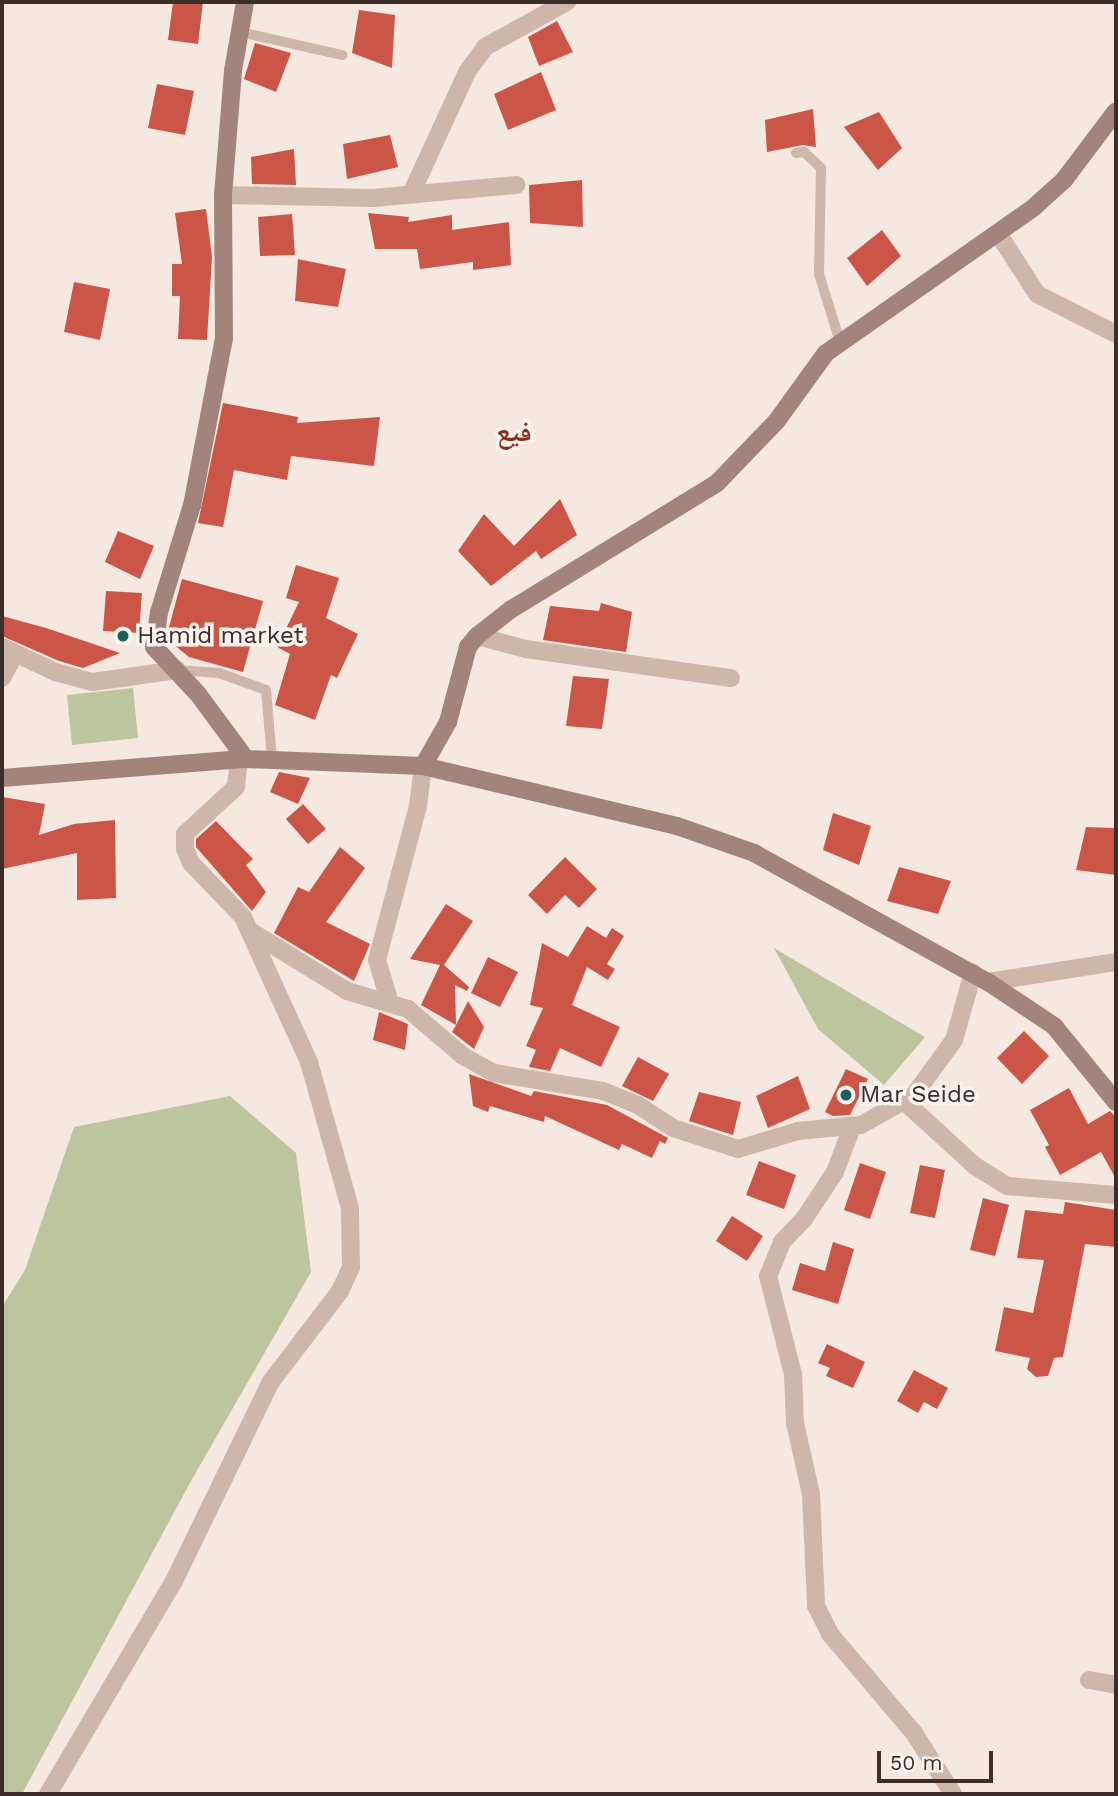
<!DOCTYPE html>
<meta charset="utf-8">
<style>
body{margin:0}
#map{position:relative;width:1118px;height:1796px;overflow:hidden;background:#f4e8e0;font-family:"Work Sans","Noto Naskh Arabic",sans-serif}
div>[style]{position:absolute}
.green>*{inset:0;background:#bdc59e}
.building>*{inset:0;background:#cb5647}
.lane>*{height:10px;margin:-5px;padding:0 5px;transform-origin:5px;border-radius:5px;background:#ceb6ab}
.street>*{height:18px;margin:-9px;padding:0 9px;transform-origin:9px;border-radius:9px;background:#ceb6ab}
.secondary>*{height:18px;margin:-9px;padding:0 9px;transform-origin:9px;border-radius:9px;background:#a2847c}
.dots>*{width:19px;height:19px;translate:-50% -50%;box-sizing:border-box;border:4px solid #fbf3ed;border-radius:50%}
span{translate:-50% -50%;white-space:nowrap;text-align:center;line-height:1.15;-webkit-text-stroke:7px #fbf3ed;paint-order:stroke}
.poi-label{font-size:24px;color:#3b2d2a}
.left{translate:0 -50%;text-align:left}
.quarter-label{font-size:28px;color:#8e2b1f;font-weight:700}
.frame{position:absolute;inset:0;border:4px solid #3b2d2a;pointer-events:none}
.scale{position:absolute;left:877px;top:1751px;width:116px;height:32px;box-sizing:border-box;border:4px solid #3b2d2a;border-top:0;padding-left:9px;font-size:21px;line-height:24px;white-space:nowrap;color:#3b2d2a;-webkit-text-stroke:5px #fbf3ed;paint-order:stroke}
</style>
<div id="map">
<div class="green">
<i style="clip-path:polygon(133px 688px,138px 738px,72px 745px,67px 695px)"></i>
<i style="clip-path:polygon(774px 948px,925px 1037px,884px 1085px,818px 1029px)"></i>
<i style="clip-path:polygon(230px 1096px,296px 1153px,311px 1272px,191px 1481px,22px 1794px,2px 1794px,2px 1307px,25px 1270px,74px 1127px)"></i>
</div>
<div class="building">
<i style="clip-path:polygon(173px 2px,203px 2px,198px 44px,168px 40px)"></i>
<i style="clip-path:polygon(359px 10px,395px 15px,392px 68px,352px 53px)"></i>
<i style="clip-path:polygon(557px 21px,573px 52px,539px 66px,528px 37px)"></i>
<i style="clip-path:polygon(255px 43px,291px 53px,276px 92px,244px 79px)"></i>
<i style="clip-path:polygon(541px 72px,556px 110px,508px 130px,494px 94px)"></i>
<i style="clip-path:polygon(157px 84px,194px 91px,185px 135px,148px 128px)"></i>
<i style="clip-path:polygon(813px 109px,816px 147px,803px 145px,767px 152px,765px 120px)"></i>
<i style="clip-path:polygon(879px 112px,902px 148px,878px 170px,844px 127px)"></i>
<i style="clip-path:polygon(390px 135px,398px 167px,347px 179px,343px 144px)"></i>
<i style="clip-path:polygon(294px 149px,296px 185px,252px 184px,251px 157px)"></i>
<i style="clip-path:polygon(582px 180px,583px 227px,530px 223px,529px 185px)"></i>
<i style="clip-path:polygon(206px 209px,212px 257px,207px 340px,178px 339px,180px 296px,172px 296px,172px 264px,182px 264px,175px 213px)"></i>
<i style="clip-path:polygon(368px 213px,409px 217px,408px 222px,452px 215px,452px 230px,509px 222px,511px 265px,473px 270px,473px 262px,420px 269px,417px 249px,375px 249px)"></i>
<i style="clip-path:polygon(292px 214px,295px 255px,260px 256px,258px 217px)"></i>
<i style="clip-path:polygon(882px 230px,901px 256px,867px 286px,847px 258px)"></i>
<i style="clip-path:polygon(298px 259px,346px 269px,338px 307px,295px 301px)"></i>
<i style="clip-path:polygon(74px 282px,110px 289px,100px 340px,64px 332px)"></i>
<i style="clip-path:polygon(223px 403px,298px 417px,297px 423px,380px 417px,374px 466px,291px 456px,287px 480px,234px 470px,223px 527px,198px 523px)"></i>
<i style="clip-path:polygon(560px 499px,577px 535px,541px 559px,536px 551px,491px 586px,458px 551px,484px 514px,514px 546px)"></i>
<i style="clip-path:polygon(118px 531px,154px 546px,140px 579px,105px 562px)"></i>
<i style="clip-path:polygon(296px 565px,339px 578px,326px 618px,358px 634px,337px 678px,331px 675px,315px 720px,275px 705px,290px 654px,277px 647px,299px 602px,286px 598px)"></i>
<i style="clip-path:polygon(182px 579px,263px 601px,243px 672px,189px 657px,173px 644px,168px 631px)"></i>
<i style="clip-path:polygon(106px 591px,142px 593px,139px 633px,103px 631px)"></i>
<i style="clip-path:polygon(601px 603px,632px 612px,626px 652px,543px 640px,550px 606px,599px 611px)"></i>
<i style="clip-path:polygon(2px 616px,46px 628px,120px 653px,83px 668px,59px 661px,2px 636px)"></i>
<i style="clip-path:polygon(573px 676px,609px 679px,602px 729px,566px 726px)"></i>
<i style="clip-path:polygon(279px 772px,310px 778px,298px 804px,270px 792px)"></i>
<i style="clip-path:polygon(2px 797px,45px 804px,39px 835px,74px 824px,115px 820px,116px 898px,77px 900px,77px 853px,2px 869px)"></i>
<i style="clip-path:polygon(303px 804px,326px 829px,308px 844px,286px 819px)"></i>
<i style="clip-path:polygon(833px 813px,871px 826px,859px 865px,823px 850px)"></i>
<i style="clip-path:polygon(216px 821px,253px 859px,246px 865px,266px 892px,252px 911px,196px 847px,196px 839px)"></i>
<i style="clip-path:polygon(1086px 827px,1116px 828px,1116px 875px,1076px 870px)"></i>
<i style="clip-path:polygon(340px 847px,365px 868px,326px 922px,370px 944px,354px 981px,274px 933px,298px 887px,309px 892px)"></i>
<i style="clip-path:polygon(565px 857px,597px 889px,579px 908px,565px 895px,547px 914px,528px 895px)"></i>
<i style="clip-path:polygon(899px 867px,951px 881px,938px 914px,887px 901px)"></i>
<i style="clip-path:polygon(446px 904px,473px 921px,444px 965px,469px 987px,467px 991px,455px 985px,456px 1025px,468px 1001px,484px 1027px,474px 1049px,452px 1032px,456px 1025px,421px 1005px,440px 965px,410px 959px)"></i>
<i style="clip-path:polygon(587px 926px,606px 938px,612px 928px,624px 936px,607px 964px,615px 969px,608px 980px,587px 967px,572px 1005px,620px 1027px,601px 1067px,560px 1048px,550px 1071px,529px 1067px,536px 1050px,526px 1046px,543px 1008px,530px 1005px,542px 943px,568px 957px)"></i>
<i style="clip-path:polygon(488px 957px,518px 972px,500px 1007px,471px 993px)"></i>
<i style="clip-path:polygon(379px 1012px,408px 1024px,405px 1050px,373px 1040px)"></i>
<i style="clip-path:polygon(1024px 1031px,1049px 1056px,1022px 1084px,997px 1058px)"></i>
<i style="clip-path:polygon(638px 1057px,669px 1074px,653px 1101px,622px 1086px)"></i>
<i style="clip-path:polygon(846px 1069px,868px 1079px,850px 1115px,833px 1116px,825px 1112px)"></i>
<i style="clip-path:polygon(469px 1074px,531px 1096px,534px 1091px,607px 1105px,668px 1138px,665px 1144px,660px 1141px,652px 1158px,622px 1144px,619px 1150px,545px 1116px,544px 1122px,490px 1106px,488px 1112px,473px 1106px)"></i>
<i style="clip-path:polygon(798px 1076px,810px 1109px,768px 1128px,756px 1096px)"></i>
<i style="clip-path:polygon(1069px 1088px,1088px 1124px,1110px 1111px,1116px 1117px,1116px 1179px,1101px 1152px,1060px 1175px,1045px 1147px,1049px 1145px,1030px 1110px)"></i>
<i style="clip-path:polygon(699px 1092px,741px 1102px,733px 1135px,689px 1121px)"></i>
<i style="clip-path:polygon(759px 1161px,796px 1175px,784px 1209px,746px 1195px)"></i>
<i style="clip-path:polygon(860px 1163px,886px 1172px,870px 1219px,844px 1210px)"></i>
<i style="clip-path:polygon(920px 1165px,945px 1170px,935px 1218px,910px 1213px)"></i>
<i style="clip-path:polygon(983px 1198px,1009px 1205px,995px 1256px,970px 1250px)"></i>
<i style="clip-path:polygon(1065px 1202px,1116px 1210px,1116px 1247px,1085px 1244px,1063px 1357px,1054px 1358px,1048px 1376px,1036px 1377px,1027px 1369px,1030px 1358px,995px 1351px,1004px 1307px,1033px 1313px,1044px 1260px,1017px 1258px,1025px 1210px,1063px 1214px)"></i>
<i style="clip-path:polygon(732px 1216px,763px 1236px,747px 1261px,716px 1241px)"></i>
<i style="clip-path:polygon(833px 1242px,854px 1249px,838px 1304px,792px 1290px,800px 1263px,825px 1271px)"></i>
<i style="clip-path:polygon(827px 1344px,865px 1362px,853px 1388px,826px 1376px,830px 1368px,818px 1363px)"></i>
<i style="clip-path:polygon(914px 1370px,948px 1388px,937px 1409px,924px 1402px,918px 1413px,897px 1401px)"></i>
</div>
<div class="lane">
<i style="left:240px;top:32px;width:105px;rotate:12.7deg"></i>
<i style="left:796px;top:153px;width:8px;rotate:-7deg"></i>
<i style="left:804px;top:152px;width:23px;rotate:43deg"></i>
<i style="left:821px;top:168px;width:106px;rotate:91.1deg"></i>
<i style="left:819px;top:274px;width:71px;rotate:72.8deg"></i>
<i style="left:177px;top:670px;width:42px;rotate:4.1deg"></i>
<i style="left:219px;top:673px;width:50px;rotate:19.9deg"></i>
<i style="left:266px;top:690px;width:69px;rotate:85deg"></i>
</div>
<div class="street">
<i style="left:411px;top:194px;width:134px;rotate:-65.3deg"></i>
<i style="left:467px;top:72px;width:31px;rotate:-54deg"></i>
<i style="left:485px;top:47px;width:94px;rotate:-28.8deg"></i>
<i style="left:223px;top:195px;width:150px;rotate:1.1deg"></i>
<i style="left:373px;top:198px;width:144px;rotate:-5.2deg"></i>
<i style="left:999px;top:235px;width:70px;rotate:57.2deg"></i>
<i style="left:1037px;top:294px;width:89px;rotate:26.9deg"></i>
<i style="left:477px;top:636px;width:51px;rotate:14.9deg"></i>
<i style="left:526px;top:649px;width:207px;rotate:8.1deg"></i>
<i style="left:2px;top:647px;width:59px;rotate:25.3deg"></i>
<i style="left:55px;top:672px;width:39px;rotate:15deg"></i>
<i style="left:93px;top:682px;width:85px;rotate:-8.1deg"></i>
<i style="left:2px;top:678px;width:27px;rotate:-62deg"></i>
<i style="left:250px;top:931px;width:114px;rotate:31.7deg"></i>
<i style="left:347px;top:991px;width:64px;rotate:16.4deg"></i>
<i style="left:408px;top:1009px;width:72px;rotate:40.5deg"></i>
<i style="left:463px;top:1056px;width:35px;rotate:29deg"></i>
<i style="left:494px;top:1073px;width:110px;rotate:9.4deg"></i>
<i style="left:603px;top:1091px;width:38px;rotate:22deg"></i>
<i style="left:638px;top:1105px;width:42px;rotate:33.3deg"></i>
<i style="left:673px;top:1128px;width:68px;rotate:17.9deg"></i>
<i style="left:738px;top:1149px;width:63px;rotate:-16.7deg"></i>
<i style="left:798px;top:1131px;width:63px;rotate:-5.4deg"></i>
<i style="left:861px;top:1125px;width:61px;rotate:-29.5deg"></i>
<i style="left:914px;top:1095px;width:68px;rotate:-54deg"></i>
<i style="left:954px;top:1040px;width:70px;rotate:-74.2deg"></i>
<i style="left:988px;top:982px;width:130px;rotate:-8.9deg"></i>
<i style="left:390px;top:1003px;width:45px;rotate:-106.8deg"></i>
<i style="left:377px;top:960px;width:159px;rotate:-75.1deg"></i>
<i style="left:418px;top:806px;width:40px;rotate:-82.9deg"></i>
<i style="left:905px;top:1102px;width:95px;rotate:42.4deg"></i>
<i style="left:975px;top:1166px;width:38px;rotate:32deg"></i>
<i style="left:1007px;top:1186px;width:109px;rotate:4.7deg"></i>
<i style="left:852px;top:1127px;width:48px;rotate:110.7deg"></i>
<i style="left:835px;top:1172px;width:56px;rotate:123.4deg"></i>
<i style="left:804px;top:1219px;width:32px;rotate:134deg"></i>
<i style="left:782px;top:1242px;width:37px;rotate:112deg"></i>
<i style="left:768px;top:1276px;width:101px;rotate:75.7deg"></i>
<i style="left:793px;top:1374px;width:49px;rotate:87.7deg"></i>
<i style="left:795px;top:1423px;width:73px;rotate:77.3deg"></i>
<i style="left:811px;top:1494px;width:112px;rotate:87.4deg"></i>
<i style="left:816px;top:1606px;width:31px;rotate:63deg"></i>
<i style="left:830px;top:1634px;width:130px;rotate:49.7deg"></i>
<i style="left:914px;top:1733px;width:72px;rotate:57.4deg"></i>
<i style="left:1089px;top:1680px;width:27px;rotate:10deg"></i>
<i style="left:48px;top:1794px;width:247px;rotate:-59.4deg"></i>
<i style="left:174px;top:1581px;width:220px;rotate:-64.1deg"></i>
<i style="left:270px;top:1383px;width:116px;rotate:-52.7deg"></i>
<i style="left:340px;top:1291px;width:26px;rotate:-65deg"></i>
<i style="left:351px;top:1267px;width:59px;rotate:-91deg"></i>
<i style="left:350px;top:1208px;width:152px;rotate:-105.7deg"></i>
<i style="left:309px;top:1062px;width:159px;rotate:-114.5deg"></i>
<i style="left:243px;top:917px;width:75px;rotate:-133.9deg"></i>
<i style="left:191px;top:863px;width:15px;rotate:-113deg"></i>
<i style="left:185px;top:849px;width:15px;rotate:-90deg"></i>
<i style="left:185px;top:834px;width:69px;rotate:-42.7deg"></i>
<i style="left:236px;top:787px;width:28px;rotate:-84deg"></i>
</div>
<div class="secondary">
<i style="left:245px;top:2px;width:70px;rotate:99.9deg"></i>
<i style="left:233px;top:71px;width:124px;rotate:94.6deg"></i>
<i style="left:223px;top:195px;width:143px;rotate:89.6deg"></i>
<i style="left:224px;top:338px;width:170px;rotate:100.8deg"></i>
<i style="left:192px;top:505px;width:112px;rotate:107.1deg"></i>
<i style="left:159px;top:612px;width:35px;rotate:98deg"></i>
<i style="left:154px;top:647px;width:64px;rotate:46.9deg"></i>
<i style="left:198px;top:694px;width:81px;rotate:53.6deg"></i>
<i style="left:423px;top:766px;width:51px;rotate:-60.4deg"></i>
<i style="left:448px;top:722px;width:78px;rotate:-75.1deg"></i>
<i style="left:468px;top:647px;width:14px;rotate:-51deg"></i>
<i style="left:477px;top:636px;width:42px;rotate:-38.2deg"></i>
<i style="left:510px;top:610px;width:243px;rotate:-31.5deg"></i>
<i style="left:717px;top:483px;width:85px;rotate:-46deg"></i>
<i style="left:776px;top:422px;width:85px;rotate:-54.1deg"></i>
<i style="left:826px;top:353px;width:253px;rotate:-35deg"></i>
<i style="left:1033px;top:208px;width:42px;rotate:-42.1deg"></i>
<i style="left:1064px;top:180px;width:86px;rotate:-53deg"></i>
<i style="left:2px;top:778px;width:245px;rotate:-4.5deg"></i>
<i style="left:246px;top:759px;width:177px;rotate:2.3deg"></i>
<i style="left:423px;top:766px;width:261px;rotate:13.3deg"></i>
<i style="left:677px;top:826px;width:82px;rotate:19.3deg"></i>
<i style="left:754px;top:853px;width:267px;rotate:28.9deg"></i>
<i style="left:988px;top:982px;width:79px;rotate:33.7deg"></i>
<i style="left:1054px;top:1026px;width:98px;rotate:50.8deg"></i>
</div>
<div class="dots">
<i style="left:123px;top:636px;background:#1d5f5b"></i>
<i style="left:846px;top:1095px;background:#1d5f5b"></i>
</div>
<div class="poi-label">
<span class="left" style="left:137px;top:636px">Hamid market</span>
<span class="left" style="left:860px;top:1095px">Mar Seide</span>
</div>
<div class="quarter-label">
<span style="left:514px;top:432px">فيع</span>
</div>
<div class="frame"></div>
<div class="scale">50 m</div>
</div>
